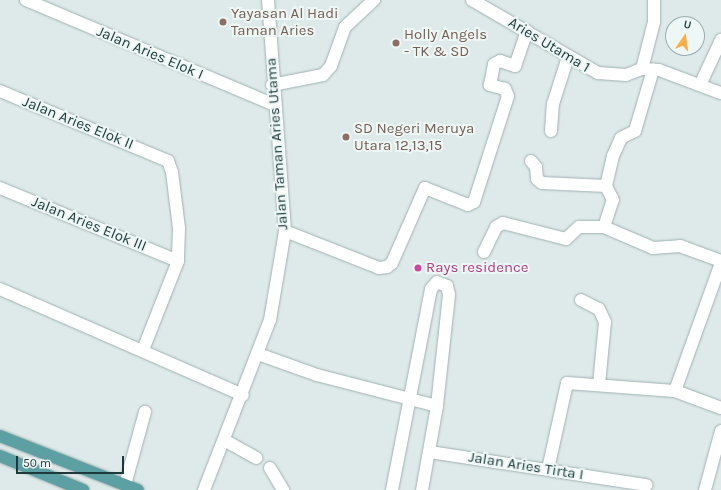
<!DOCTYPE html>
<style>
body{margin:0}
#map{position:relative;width:721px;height:490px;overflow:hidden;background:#ddeae9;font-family:Karla,sans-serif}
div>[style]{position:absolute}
.roads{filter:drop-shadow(0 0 1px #a0b1b1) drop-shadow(0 0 1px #a0b1b1)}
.minor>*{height:12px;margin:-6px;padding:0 6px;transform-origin:6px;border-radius:6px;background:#fff}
.major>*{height:12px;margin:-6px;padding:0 6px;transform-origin:6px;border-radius:6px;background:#5da0a4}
.dots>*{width:11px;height:11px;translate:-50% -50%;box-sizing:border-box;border:2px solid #edf7f5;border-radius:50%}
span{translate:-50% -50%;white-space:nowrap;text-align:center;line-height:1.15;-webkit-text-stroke:4px #edf7f5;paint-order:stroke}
.education-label{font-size:15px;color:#785e54}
.left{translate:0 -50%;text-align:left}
.street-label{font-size:15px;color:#1d393b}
.hotel-label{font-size:15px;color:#b23c85}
.north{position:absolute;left:665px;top:16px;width:40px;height:40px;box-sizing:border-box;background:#edf7f5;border:1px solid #9aabab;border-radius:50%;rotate:13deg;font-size:11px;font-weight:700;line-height:16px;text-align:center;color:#1d393b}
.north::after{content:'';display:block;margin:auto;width:14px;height:18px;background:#feae47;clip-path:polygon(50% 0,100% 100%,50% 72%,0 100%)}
.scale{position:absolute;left:16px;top:456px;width:108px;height:18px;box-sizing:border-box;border:2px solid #1d393b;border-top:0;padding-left:5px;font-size:12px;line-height:14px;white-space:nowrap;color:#1d393b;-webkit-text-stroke:3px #edf7f5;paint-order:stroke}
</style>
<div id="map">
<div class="roads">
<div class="minor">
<i style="left:26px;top:0;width:270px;rotate:22.9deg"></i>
<i style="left:472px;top:0;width:146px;rotate:30.1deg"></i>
<i style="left:598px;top:73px;width:28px;rotate:4deg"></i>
<i style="left:626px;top:75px;width:17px;rotate:-21deg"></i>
<i style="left:642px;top:69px;width:17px;rotate:3deg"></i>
<i style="left:659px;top:70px;width:66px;rotate:20.4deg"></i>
<i style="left:642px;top:69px;width:49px;rotate:-75.7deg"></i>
<i style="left:654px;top:22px;width:22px;rotate:-90deg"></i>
<i style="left:272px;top:85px;width:52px;rotate:-11.1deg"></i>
<i style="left:323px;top:75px;width:12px;rotate:-48deg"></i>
<i style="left:331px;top:66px;width:41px;rotate:-70.3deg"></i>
<i style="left:345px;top:27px;width:40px;rotate:-43deg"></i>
<i style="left:700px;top:85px;width:50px;rotate:-65deg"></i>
<i style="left:0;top:91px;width:182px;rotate:22.6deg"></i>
<i style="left:168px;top:161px;width:12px;rotate:70deg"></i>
<i style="left:172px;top:172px;width:56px;rotate:82.9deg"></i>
<i style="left:179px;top:228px;width:33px;rotate:92deg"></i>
<i style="left:178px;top:261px;width:96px;rotate:111.5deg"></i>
<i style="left:551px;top:131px;width:27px;rotate:-86deg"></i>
<i style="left:553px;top:104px;width:49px;rotate:-72.3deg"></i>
<i style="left:531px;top:161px;width:8px;rotate:50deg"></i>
<i style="left:536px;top:167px;width:12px;rotate:85deg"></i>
<i style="left:537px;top:179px;width:6px;rotate:39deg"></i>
<i style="left:542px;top:183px;width:64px;rotate:2.7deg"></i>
<i style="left:0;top:188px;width:192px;rotate:22.3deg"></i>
<i style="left:604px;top:227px;width:53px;rotate:23.2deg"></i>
<i style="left:653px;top:248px;width:27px;rotate:-4deg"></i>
<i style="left:680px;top:246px;width:44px;rotate:20.1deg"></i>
<i style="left:285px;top:231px;width:101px;rotate:21.5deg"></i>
<i style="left:379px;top:268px;width:8px;rotate:-7deg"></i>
<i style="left:387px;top:267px;width:6px;rotate:-39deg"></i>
<i style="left:392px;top:263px;width:82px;rotate:-66.3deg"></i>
<i style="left:425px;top:188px;width:46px;rotate:21.6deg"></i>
<i style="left:468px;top:205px;width:7px;rotate:-27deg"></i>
<i style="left:474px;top:202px;width:111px;rotate:-72.2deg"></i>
<i style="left:508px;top:96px;width:8px;rotate:-113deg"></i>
<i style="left:505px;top:89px;width:16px;rotate:-165deg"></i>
<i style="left:490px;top:85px;width:21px;rotate:-79deg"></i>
<i style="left:494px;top:64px;width:7px;rotate:-27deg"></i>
<i style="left:500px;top:61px;width:16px;rotate:18deg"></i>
<i style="left:515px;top:66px;width:37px;rotate:-71deg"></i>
<i style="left:484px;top:252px;width:28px;rotate:-64deg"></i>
<i style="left:496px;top:227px;width:8px;rotate:-30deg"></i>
<i style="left:503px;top:223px;width:65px;rotate:14.3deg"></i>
<i style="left:566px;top:239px;width:18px;rotate:-43deg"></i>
<i style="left:579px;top:227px;width:25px"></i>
<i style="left:604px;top:227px;width:28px;rotate:-72deg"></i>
<i style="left:613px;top:200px;width:16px;rotate:-117deg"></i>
<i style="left:606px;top:186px;width:31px;rotate:-77deg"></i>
<i style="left:613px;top:156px;width:20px;rotate:-66deg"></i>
<i style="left:621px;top:138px;width:16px;rotate:-27deg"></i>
<i style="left:635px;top:131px;width:64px;rotate:-73.6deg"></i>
<i style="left:721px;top:263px;width:136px;rotate:109.8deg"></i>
<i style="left:675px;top:391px;width:49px;rotate:20.3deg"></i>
<i style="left:0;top:289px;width:265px;rotate:23.6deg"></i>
<i style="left:581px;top:300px;width:20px;rotate:27deg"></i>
<i style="left:599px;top:309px;width:14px;rotate:65deg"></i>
<i style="left:605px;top:322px;width:62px;rotate:95.5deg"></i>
<i style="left:258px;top:354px;width:63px;rotate:19.6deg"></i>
<i style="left:317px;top:375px;width:124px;rotate:14.5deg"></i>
<i style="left:224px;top:440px;width:37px;rotate:29deg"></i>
<i style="left:430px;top:452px;width:219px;rotate:8.7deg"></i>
<i style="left:270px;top:468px;width:26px;rotate:59deg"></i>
<i style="left:548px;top:469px;width:88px;rotate:-77.5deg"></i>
<i style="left:567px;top:383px;width:108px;rotate:4.2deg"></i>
<i style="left:125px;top:485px;width:76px;rotate:-74.7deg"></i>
<i style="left:204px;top:490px;width:182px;rotate:-68.8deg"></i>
<i style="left:270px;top:320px;width:90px;rotate:-80.4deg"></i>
<i style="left:285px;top:231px;width:232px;rotate:-94.2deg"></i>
<i style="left:392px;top:490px;width:205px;rotate:-79deg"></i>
<i style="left:431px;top:289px;width:9px;rotate:-49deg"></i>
<i style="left:437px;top:282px;width:11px;rotate:22deg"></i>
<i style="left:447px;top:286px;width:9px;rotate:77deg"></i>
<i style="left:449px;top:295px;width:112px;rotate:96.2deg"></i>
<i style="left:437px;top:406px;width:85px;rotate:100.1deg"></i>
<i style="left:705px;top:490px;width:61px;rotate:-74.8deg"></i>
</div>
<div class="major">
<i style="left:0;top:436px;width:148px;rotate:21.4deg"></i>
<i style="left:0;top:456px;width:90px;rotate:22.3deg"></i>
</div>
</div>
<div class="dots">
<i style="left:223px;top:22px;background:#8d6e63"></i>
<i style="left:396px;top:43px;background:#8d6e63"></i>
<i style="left:346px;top:137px;background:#8d6e63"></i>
<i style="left:418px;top:268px;background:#d1479c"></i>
</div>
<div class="education-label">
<span class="left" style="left:231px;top:22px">Yayasan Al Hadi<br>Taman Aries</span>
<span class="left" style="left:404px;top:43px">Holly Angels<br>- TK &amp; SD</span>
<span class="left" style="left:354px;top:137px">SD Negeri Meruya<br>Utara 12,13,15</span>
</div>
<div class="street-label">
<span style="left:549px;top:45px;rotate:31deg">Aries Utama 1</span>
<span style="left:150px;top:53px;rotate:23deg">Jalan Aries Elok I</span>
<span style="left:78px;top:123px;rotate:22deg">Jalan Aries Elok II</span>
<span style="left:277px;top:144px;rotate:-94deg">Jalan Taman Aries Utama</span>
<span style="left:89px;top:224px;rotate:22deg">Jalan Aries Elok III</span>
<span style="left:526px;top:466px;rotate:9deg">Jalan Aries Tirta I</span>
</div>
<div class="hotel-label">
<span class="left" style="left:426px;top:268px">Rays residence</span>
</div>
<div class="north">U</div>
<div class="scale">50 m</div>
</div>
